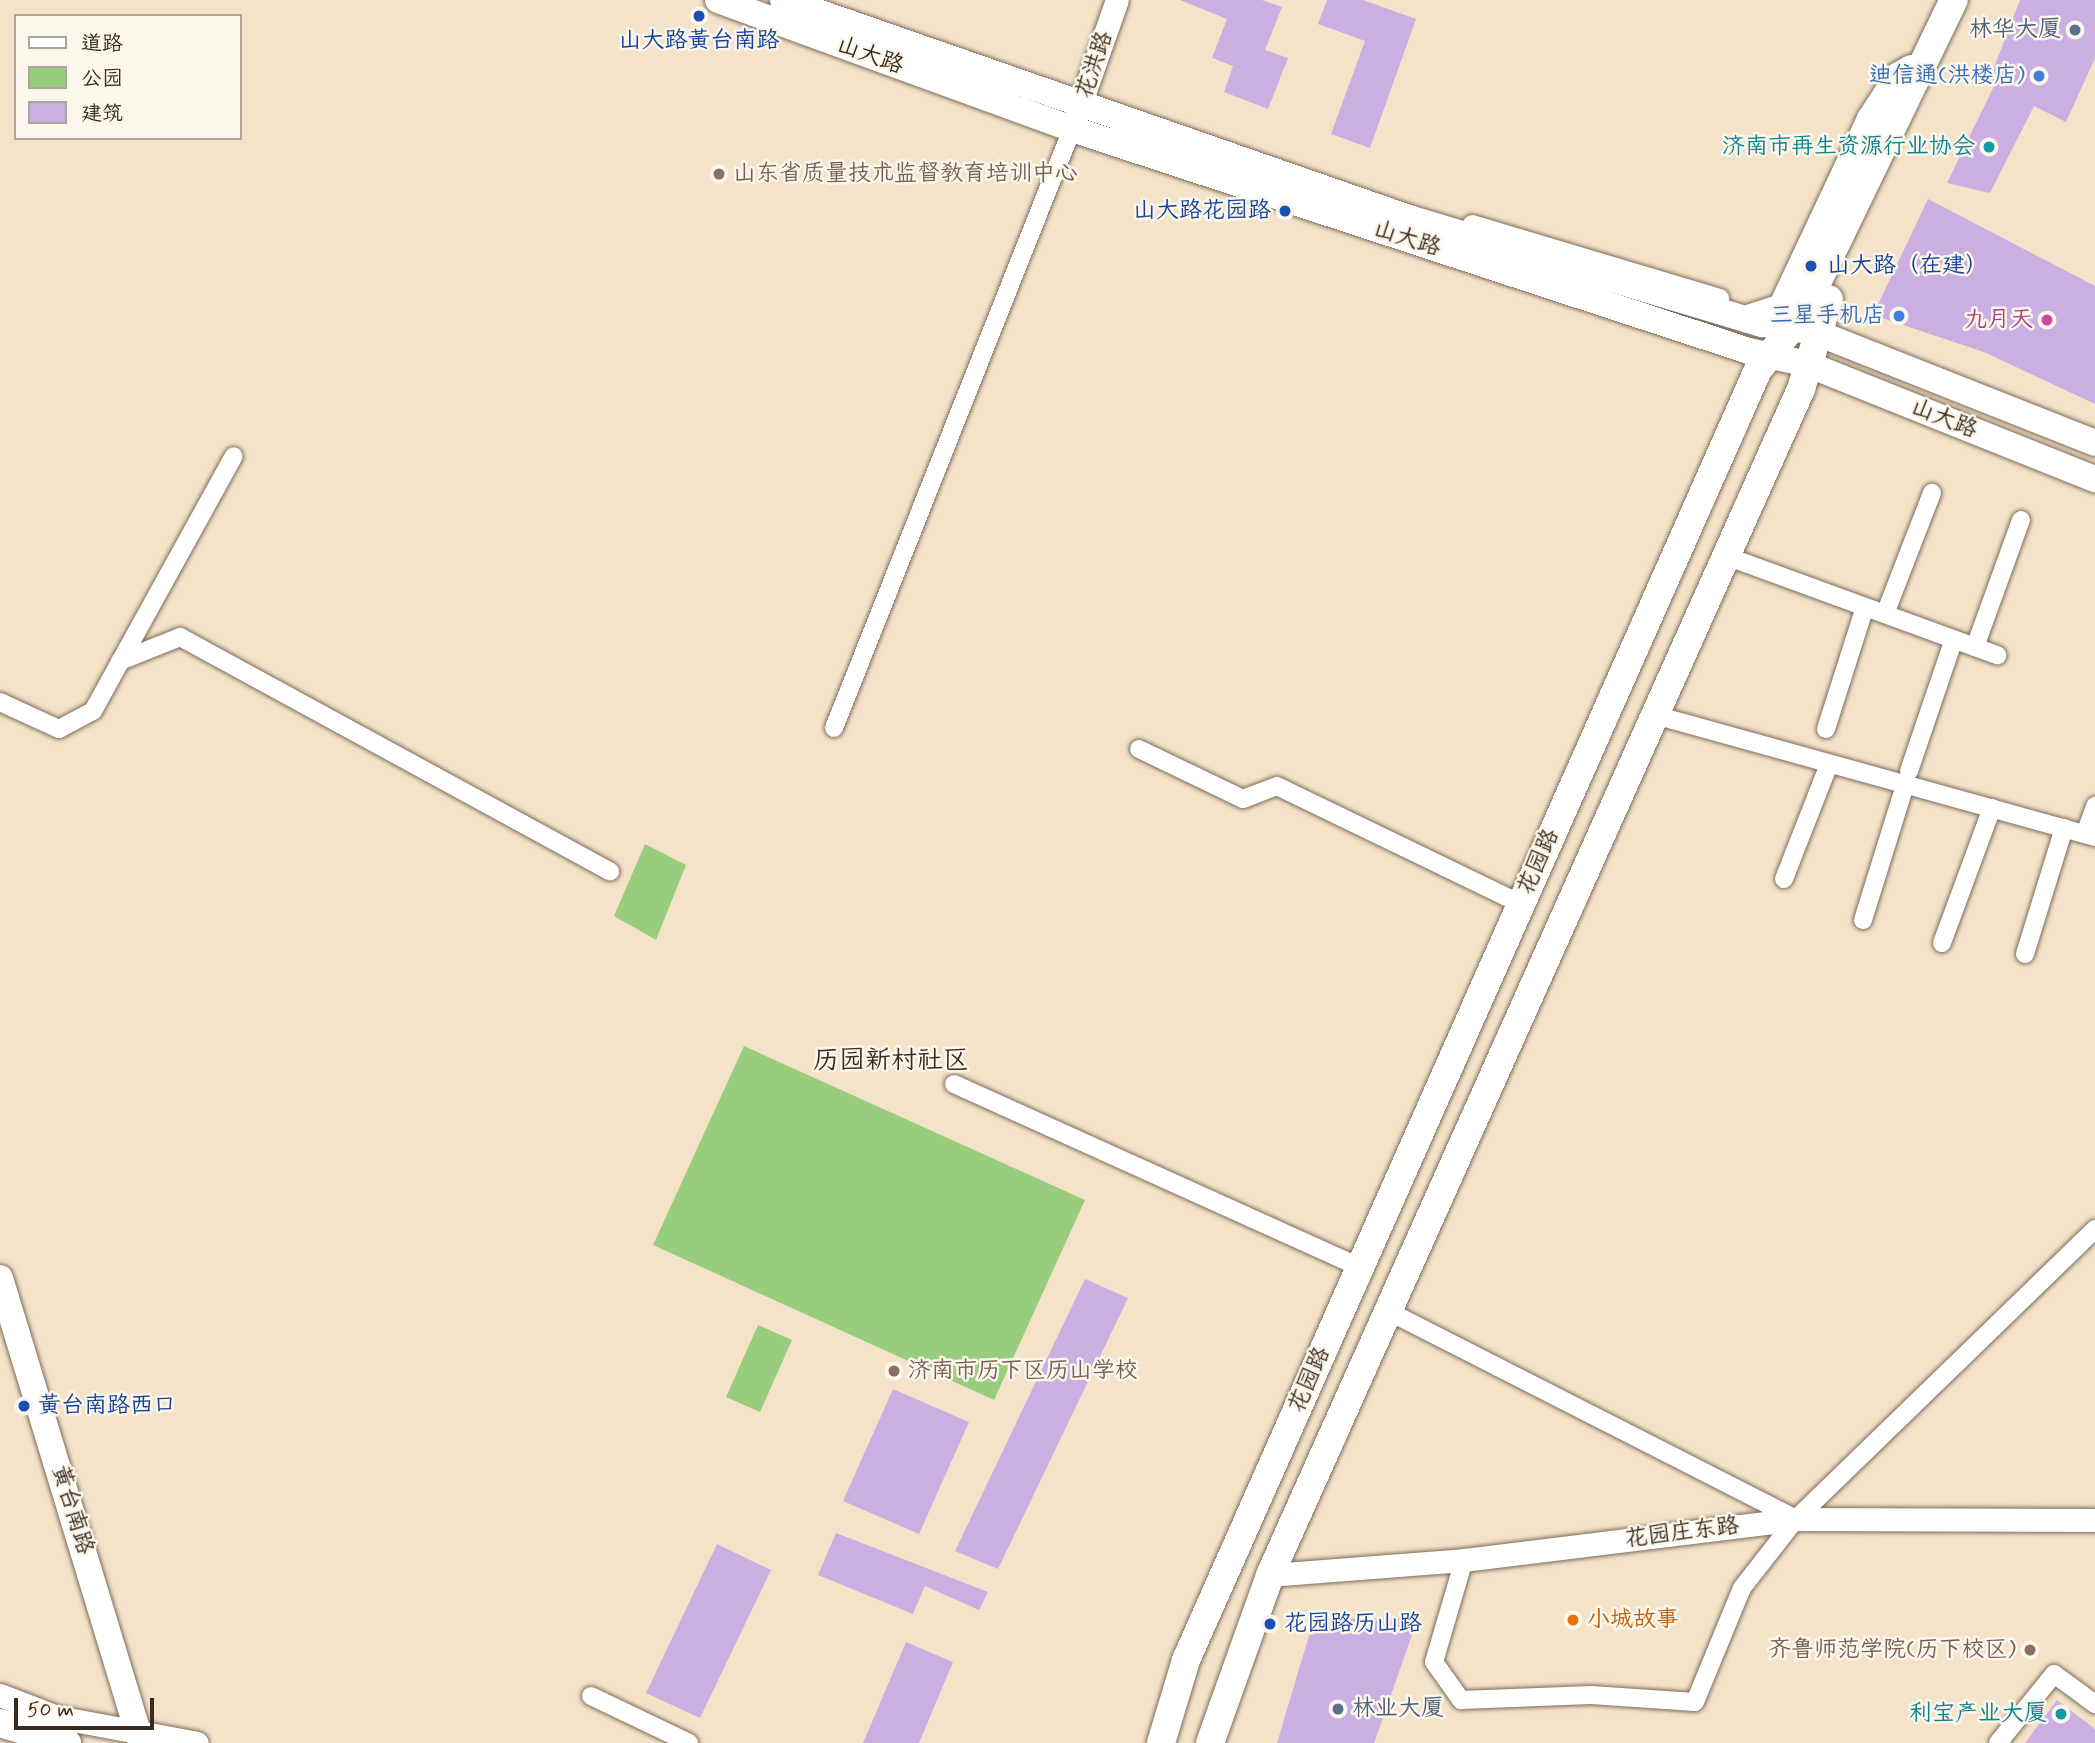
<!DOCTYPE html>
<meta charset="utf-8">
<style>
body{margin:0}
#map{position:relative;width:2095px;height:1743px;overflow:hidden;background:#f5e3c9;font-family:Mynerve,"LXGW WenKai TC",sans-serif}
div>[style]{position:absolute}
.green>*{inset:0;background:#99cd7e}
.building>*{inset:0;background:#cbafe2}
.roads{filter:drop-shadow(0 0 2px #7c6b5a) drop-shadow(0 0 2px #7c6b5a)}
.minor>*{height:18px;margin:-9px;padding:0 9px;transform-origin:9px;border-radius:9px;background:#fff}
.tertiary>*{height:23px;margin:-11.5px;padding:0 11.5px;transform-origin:11.5px;border-radius:11.5px;background:#fff}
.secondary>*{height:26px;margin:-13px;padding:0 13px;transform-origin:13px;border-radius:13px;background:#fff}
.primary>*{height:28px;margin:-14px;padding:0 14px;transform-origin:14px;border-radius:14px;background:#fff}
.dots>*{width:19px;height:19px;translate:-50% -50%;box-sizing:border-box;border:4px solid #fbf7ec;border-radius:50%}
span{translate:-50% -50%;white-space:nowrap;text-align:center;line-height:1.15;-webkit-text-stroke:5px #fbf7ec;paint-order:stroke}
.service-label{font-size:23px;color:#4e5e75}
.right{translate:-100% -50%;text-align:right}
.left{translate:0 -50%;text-align:left}
.transit-label{font-size:23px;color:#164399}
.street-label{font-size:23px;color:#3b2a1e}
.shop-label{font-size:23px;color:#366cbe}
.culture-label{font-size:23px;color:#0d838f}
.education-label{font-size:23px;color:#785e54}
.hotel-label{font-size:23px;color:#b23c85}
.food-label{font-size:23px;color:#c56008}
.quarter-label{font-size:26px;color:#3b2a1e}
.legend{position:absolute;left:14px;top:14px;width:228px;height:126px;box-sizing:border-box;background:#fbf7ec;border:2px solid #aea59a;margin:0;padding:9px 12px;list-style:none;font-size:21px;color:#3b2a1e}
.legend li{display:flex;align-items:center;gap:14px;height:35px}
.legend b{width:35px;border:2px solid #aea59a}
.scale{position:absolute;left:14px;top:1698px;width:140px;height:32px;box-sizing:border-box;border:4px solid #3b2a1e;border-top:0;padding-left:9px;font-size:21px;line-height:24px;white-space:nowrap;color:#3b2a1e;-webkit-text-stroke:5px #fbf7ec;paint-order:stroke}
</style>
<div id="map">
<div class="green">
<i style="clip-path:polygon(645px 844px,686px 865px,656px 940px,614px 916px)"></i>
<i style="clip-path:polygon(744px 1046px,1085px 1200px,994px 1400px,653px 1245px)"></i>
<i style="clip-path:polygon(758px 1325px,792px 1340px,760px 1412px,726px 1397px)"></i>
</div>
<div class="building">
<i style="clip-path:polygon(1180px 0,1262px 0,1282px 7px,1265px 50px,1288px 58px,1268px 109px,1224px 92px,1233px 66px,1212px 58px,1227px 19px)"></i>
<i style="clip-path:polygon(1327px 0,1363px 0,1416px 19px,1370px 148px,1331px 134px,1365px 41px,1318px 24px)"></i>
<i style="clip-path:polygon(2020px 0,2095px 0,2095px 58px,2066px 122px,2034px 106px,1990px 193px,1947px 183px,1994px 86px,1988px 83px)"></i>
<i style="clip-path:polygon(1928px 199px,2095px 286px,2095px 404px,1984px 352px,1873px 315px)"></i>
<i style="clip-path:polygon(1085px 1279px,1128px 1298px,998px 1569px,955px 1551px)"></i>
<i style="clip-path:polygon(893px 1389px,969px 1422px,919px 1534px,843px 1501px)"></i>
<i style="clip-path:polygon(836px 1533px,988px 1592px,979px 1610px,925px 1586px,913px 1614px,818px 1575px)"></i>
<i style="clip-path:polygon(717px 1544px,771px 1570px,700px 1718px,646px 1693px)"></i>
<i style="clip-path:polygon(1418px 1618px,1374px 1743px,1277px 1743px,1314px 1619px)"></i>
<i style="clip-path:polygon(906px 1642px,953px 1662px,919px 1743px,863px 1743px)"></i>
<i style="clip-path:polygon(2057px 1700px,2095px 1729px,2095px 1743px,2025px 1743px)"></i>
</div>
<div class="roads">
<div class="minor">
<i style="left:1472px;top:224px;width:259px;rotate:16.6deg"></i>
<i style="left:1726px;top:556px;width:289px;rotate:20.1deg"></i>
<i style="left:1885px;top:614px;width:130px;rotate:-68.8deg"></i>
<i style="left:1975px;top:647px;width:135px;rotate:-70.1deg"></i>
<i style="left:120px;top:661px;width:65px;rotate:-21.8deg"></i>
<i style="left:180px;top:637px;width:490px;rotate:28.6deg"></i>
<i style="left:0;top:702px;width:65px;rotate:24.6deg"></i>
<i style="left:59px;top:729px;width:38px;rotate:-28deg"></i>
<i style="left:93px;top:711px;width:291px;rotate:-61.1deg"></i>
<i style="left:1655px;top:715px;width:457px;rotate:15.5deg"></i>
<i style="left:834px;top:728px;width:645px;rotate:-68.33deg"></i>
<i style="left:1826px;top:729px;width:128px;rotate:-72.3deg"></i>
<i style="left:1139px;top:749px;width:115px;rotate:25.7deg"></i>
<i style="left:1243px;top:799px;width:36px;rotate:-21deg"></i>
<i style="left:1277px;top:786px;width:271px;rotate:25.8deg"></i>
<i style="left:1909px;top:771px;width:139px;rotate:-71.2deg"></i>
<i style="left:2085px;top:834px;width:30px;rotate:-70deg"></i>
<i style="left:1784px;top:879px;width:120px;rotate:-68.6deg"></i>
<i style="left:1863px;top:920px;width:141px;rotate:-72.7deg"></i>
<i style="left:1942px;top:943px;width:144px;rotate:-69.7deg"></i>
<i style="left:2025px;top:954px;width:132px;rotate:-72.8deg"></i>
<i style="left:954px;top:1084px;width:445px;rotate:24.3deg"></i>
<i style="left:1388px;top:1311px;width:458px;rotate:27deg"></i>
<i style="left:1464px;top:1560px;width:106px;rotate:106.4deg"></i>
<i style="left:1434px;top:1662px;width:47px;rotate:54.6deg"></i>
<i style="left:1461px;top:1700px;width:130px;rotate:-2.2deg"></i>
<i style="left:1591px;top:1695px;width:104px;rotate:3.9deg"></i>
<i style="left:1695px;top:1702px;width:123px;rotate:-67.6deg"></i>
<i style="left:1742px;top:1588px;width:88px;rotate:-52deg"></i>
<i style="left:1796px;top:1519px;width:417px;rotate:-44.1deg"></i>
<i style="left:591px;top:1696px;width:109px;rotate:25.6deg"></i>
<i style="left:1998px;top:1743px;width:89px;rotate:-50.9deg"></i>
<i style="left:2054px;top:1674px;width:51px;rotate:36.2deg"></i>
</div>
<div class="tertiary">
<i style="left:1075px;top:119px;width:126px;rotate:-70.6deg"></i>
<i style="left:1270px;top:1575px;width:195px;rotate:-4.4deg"></i>
<i style="left:1464px;top:1560px;width:335px;rotate:-7deg"></i>
<i style="left:1796px;top:1519px;width:299px;rotate:0.2deg"></i>
<i style="left:0;top:1695px;width:61px;rotate:21.1deg"></i>
<i style="left:57px;top:1717px;width:142px;rotate:10.5deg"></i>
</div>
<div class="secondary">
<i style="left:718px;top:0;width:377px;rotate:20deg"></i>
<i style="left:1072px;top:129px;width:712px;rotate:18.16deg"></i>
<i style="left:1749px;top:351px;width:59px;rotate:12.6deg"></i>
<i style="left:1807px;top:364px;width:310px;rotate:21.8deg"></i>
<i style="left:783px;top:0;width:666px;rotate:19.2deg"></i>
<i style="left:1412px;top:219px;width:366px;rotate:16.7deg"></i>
<i style="left:1763px;top:324px;width:53px;rotate:8.7deg"></i>
<i style="left:1815px;top:332px;width:301px;rotate:21.6deg"></i>
<i style="left:0;top:1278px;width:486px;rotate:73.1deg"></i>
</div>
<div class="primary">
<i style="left:1748px;top:319px;width:36px;rotate:-18deg"></i>
<i style="left:1782px;top:308px;width:209px;rotate:-64.8deg"></i>
<i style="left:1871px;top:119px;width:51px;rotate:-56.9deg"></i>
<i style="left:1899px;top:76px;width:14px;rotate:-30deg"></i>
<i style="left:0;top:1723px;width:70px;rotate:16.6deg"></i>
<i style="left:1161px;top:1743px;width:87px;rotate:-73.2deg"></i>
<i style="left:1186px;top:1660px;width:1411px;rotate:-66.09deg"></i>
<i style="left:1758px;top:370px;width:69px;rotate:-51.5deg"></i>
<i style="left:1801px;top:316px;width:351px;rotate:-64.2deg"></i>
<i style="left:1210px;top:1743px;width:178px;rotate:-70.3deg"></i>
<i style="left:1270px;top:1575px;width:1299px;rotate:-65.88deg"></i>
<i style="left:1801px;top:389px;width:94px;rotate:-72.7deg"></i>
</div>
</div>
<div class="dots">
<i style="left:699px;top:16px;background:#1a4fb4"></i>
<i style="left:2075px;top:30px;background:#5c6f8a"></i>
<i style="left:2039px;top:76px;background:#3f7fe0"></i>
<i style="left:1989px;top:147px;background:#0f9aa8"></i>
<i style="left:719px;top:174px;background:#8d6e63"></i>
<i style="left:1285px;top:211px;background:#1a4fb4"></i>
<i style="left:1811px;top:266px;background:#1a4fb4"></i>
<i style="left:1899px;top:316px;background:#3f7fe0"></i>
<i style="left:2047px;top:320px;background:#d1479c"></i>
<i style="left:894px;top:1371px;background:#8d6e63"></i>
<i style="left:24px;top:1406px;background:#1a4fb4"></i>
<i style="left:1573px;top:1620px;background:#e8710a"></i>
<i style="left:1270px;top:1624px;background:#1a4fb4"></i>
<i style="left:2030px;top:1650px;background:#8d6e63"></i>
<i style="left:1338px;top:1709px;background:#5c6f8a"></i>
<i style="left:2061px;top:1714px;background:#0f9aa8"></i>
</div>
<div class="service-label">
<span class="right" style="left:2061px;top:30px">林华大厦</span>
<span class="left" style="left:1352px;top:1709px">林业大厦</span>
</div>
<div class="transit-label">
<span style="left:699px;top:41px">山大路黄台南路</span>
<span class="right" style="left:1271px;top:211px">山大路花园路</span>
<span class="left" style="left:1827px;top:266px">山大路（在建）</span>
<span class="left" style="left:38px;top:1406px">黄台南路西口</span>
<span class="left" style="left:1284px;top:1624px">花园路历山路</span>
</div>
<div class="street-label">
<span style="left:870px;top:56px;rotate:20deg">山大路</span>
<span style="left:1095px;top:65px;rotate:-71deg">花洪路</span>
<span style="left:1407px;top:239px;rotate:18deg">山大路</span>
<span style="left:1944px;top:419px;rotate:22deg">山大路</span>
<span style="left:1539px;top:862px;rotate:-66deg">花园路</span>
<span style="left:1310px;top:1380px;rotate:-66deg">花园路</span>
<span style="left:72px;top:1510px;rotate:73deg">黄台南路</span>
<span style="left:1682px;top:1533px;rotate:-7deg">花园庄东路</span>
</div>
<div class="shop-label">
<span class="right" style="left:2025px;top:76px">迪信通(洪楼店)</span>
<span class="right" style="left:1885px;top:316px">三星手机店</span>
</div>
<div class="culture-label">
<span class="right" style="left:1975px;top:147px">济南市再生资源行业协会</span>
<span class="right" style="left:2047px;top:1714px">利宝产业大厦</span>
</div>
<div class="education-label">
<span class="left" style="left:733px;top:174px">山东省质量技术监督教育培训中心</span>
<span class="left" style="left:908px;top:1371px">济南市历下区历山学校</span>
<span class="right" style="left:2016px;top:1650px">齐鲁师范学院(历下校区)</span>
</div>
<div class="hotel-label">
<span class="right" style="left:2033px;top:320px">九月天</span>
</div>
<div class="food-label">
<span class="left" style="left:1587px;top:1620px">小城故事</span>
</div>
<div class="quarter-label">
<span style="left:891px;top:1062px">历园新村社区</span>
</div>
<ul class="legend">
<li><b style="height:9px;background:#fff"></b>道路</li>
<li><b style="height:19px;background:#99cd7e"></b>公园</li>
<li><b style="height:19px;background:#cbafe2"></b>建筑</li>
</ul>
<div class="scale">50 m</div>
</div>
